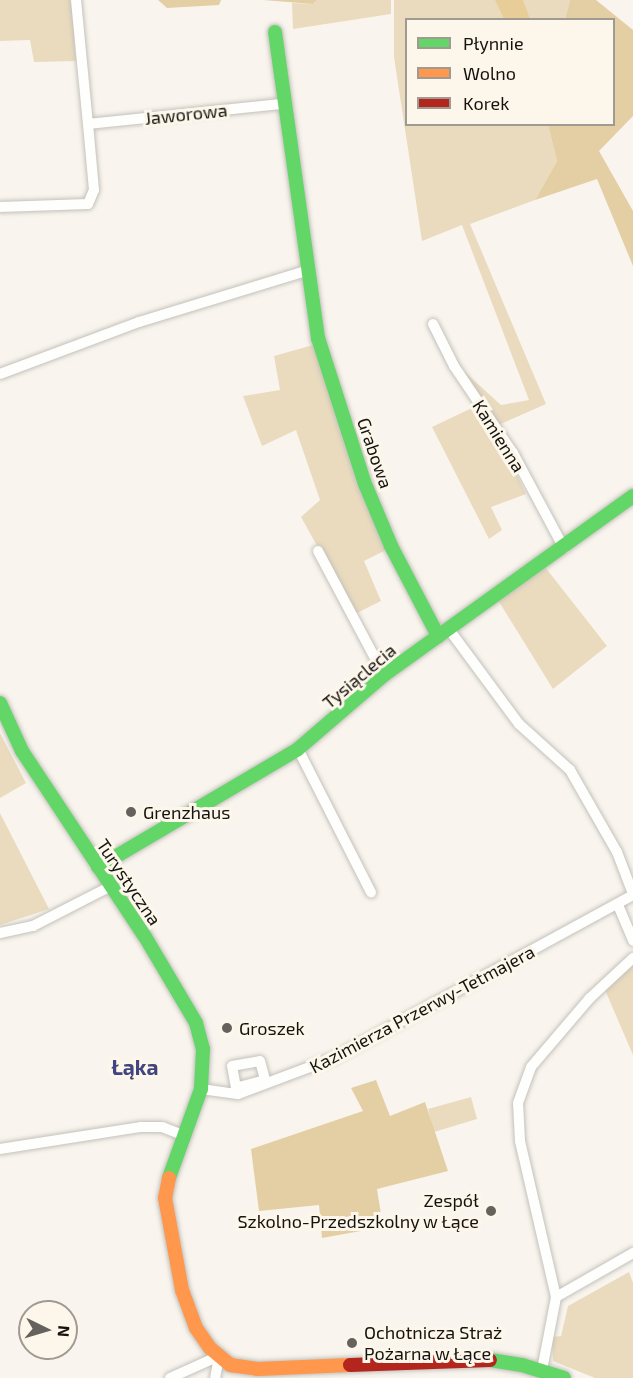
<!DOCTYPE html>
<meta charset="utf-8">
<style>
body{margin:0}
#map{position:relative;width:633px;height:1378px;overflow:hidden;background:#f9f5ee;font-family:"Exo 2",sans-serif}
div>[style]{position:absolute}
.green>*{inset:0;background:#eadbbe}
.forest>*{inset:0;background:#e4cea4}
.water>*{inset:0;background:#e8cd99}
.roads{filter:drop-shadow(0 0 2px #c4c1bc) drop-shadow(0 0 2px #c4c1bc)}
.street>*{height:10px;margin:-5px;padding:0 5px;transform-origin:5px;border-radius:5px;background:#fefefc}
.fast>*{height:14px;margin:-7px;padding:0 7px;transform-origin:7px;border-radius:7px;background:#63d668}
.slow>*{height:14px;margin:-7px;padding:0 7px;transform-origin:7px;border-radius:7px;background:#ff974d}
.jam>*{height:14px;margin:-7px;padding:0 7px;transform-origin:7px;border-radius:7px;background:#b3261e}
.dots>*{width:16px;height:16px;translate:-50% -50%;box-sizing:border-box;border:3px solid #fdf6ea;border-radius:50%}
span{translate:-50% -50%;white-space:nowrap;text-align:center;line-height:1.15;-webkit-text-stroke:6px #fdf6ea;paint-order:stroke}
.street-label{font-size:18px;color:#15130f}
.poi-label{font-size:18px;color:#15130f}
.left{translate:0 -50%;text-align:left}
.right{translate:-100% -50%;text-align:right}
.quarter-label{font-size:21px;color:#404480;font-weight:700}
.legend{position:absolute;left:405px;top:18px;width:210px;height:108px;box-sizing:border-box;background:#fdf6ea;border:2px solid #a09b92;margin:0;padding:8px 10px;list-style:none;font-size:18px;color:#15130f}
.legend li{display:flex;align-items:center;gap:12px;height:30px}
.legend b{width:30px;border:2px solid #a09b92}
.north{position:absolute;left:18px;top:1300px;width:60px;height:60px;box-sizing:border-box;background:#fdf6ea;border:2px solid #a09b92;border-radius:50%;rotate:95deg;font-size:16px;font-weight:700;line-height:24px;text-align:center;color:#15130f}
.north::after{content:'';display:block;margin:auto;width:21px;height:27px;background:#65625d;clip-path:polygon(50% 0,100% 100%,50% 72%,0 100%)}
</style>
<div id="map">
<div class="green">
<i style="clip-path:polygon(0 0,72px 0,76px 61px,34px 62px,30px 40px,0 41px)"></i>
<i style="clip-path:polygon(317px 0,391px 0,391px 14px,293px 29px,292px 3px,313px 4px)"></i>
<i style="clip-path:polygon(394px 0,570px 0,565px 19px,406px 20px,406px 124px,548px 125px,557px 161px,535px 200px,470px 224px,546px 404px,494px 427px,526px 494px,491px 507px,502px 530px,489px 539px,432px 427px,476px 406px,458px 366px,501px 405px,529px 400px,462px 225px,422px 241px,394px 57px)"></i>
<i style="clip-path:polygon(313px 345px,357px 484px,388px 549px,364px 561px,381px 601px,355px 614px,301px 517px,320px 500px,296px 430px,262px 446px,243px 396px,280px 390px,274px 356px)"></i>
<i style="clip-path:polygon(545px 567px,607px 646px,553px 689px,498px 600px)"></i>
<i style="clip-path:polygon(0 733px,26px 783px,0 798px)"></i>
<i style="clip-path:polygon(0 813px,49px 909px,0 925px)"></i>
<i style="clip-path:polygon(633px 962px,633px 1055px,605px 990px)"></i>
<i style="clip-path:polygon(471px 1097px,477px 1119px,434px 1132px,428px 1109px)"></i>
<i style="clip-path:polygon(629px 1272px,633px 1283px,633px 1378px,595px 1378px,553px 1361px,552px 1337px,561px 1336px,568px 1306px)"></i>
</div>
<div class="forest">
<i style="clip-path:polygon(158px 0,221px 0,219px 5px,167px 8px)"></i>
<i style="clip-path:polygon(263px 0,317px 0,313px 4px)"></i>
<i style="clip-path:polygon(570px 0,596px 0,633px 30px,633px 116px,599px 151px,633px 211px,633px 266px,597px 179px,535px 200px,557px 161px,548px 125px,614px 124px,614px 20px,565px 19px)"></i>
<i style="clip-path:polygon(376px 1080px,390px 1116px,425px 1102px,448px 1171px,377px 1189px,383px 1227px,322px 1238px,319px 1205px,259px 1211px,251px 1149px,363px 1111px,351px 1088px)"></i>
</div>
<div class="water">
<i style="clip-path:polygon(495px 0,523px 0,530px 19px,504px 19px)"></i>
</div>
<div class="roads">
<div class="street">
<i style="left:76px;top:0;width:125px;rotate:84.5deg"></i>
<i style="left:0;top:207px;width:88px;rotate:-2deg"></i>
<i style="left:88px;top:204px;width:15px;rotate:-67deg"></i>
<i style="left:94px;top:190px;width:66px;rotate:-95.2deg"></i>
<i style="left:88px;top:124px;width:196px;rotate:-5.9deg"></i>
<i style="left:433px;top:324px;width:47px;rotate:63.4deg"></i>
<i style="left:454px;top:366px;width:105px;rotate:55.9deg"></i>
<i style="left:513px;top:453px;width:108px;rotate:61.8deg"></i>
<i style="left:0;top:374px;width:148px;rotate:-20.5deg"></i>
<i style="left:139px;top:322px;width:175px;rotate:-17deg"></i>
<i style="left:318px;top:551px;width:140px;rotate:62deg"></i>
<i style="left:448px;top:628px;width:119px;rotate:53.5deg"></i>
<i style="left:519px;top:724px;width:69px;rotate:42deg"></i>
<i style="left:570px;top:770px;width:95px;rotate:60.2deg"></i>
<i style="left:617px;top:852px;width:45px;rotate:69.1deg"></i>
<i style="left:298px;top:749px;width:161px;rotate:63deg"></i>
<i style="left:618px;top:905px;width:39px;rotate:67deg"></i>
<i style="left:0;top:933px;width:34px;rotate:-12deg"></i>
<i style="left:33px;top:926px;width:88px;rotate:-27.1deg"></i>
<i style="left:260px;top:1061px;width:20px;rotate:75deg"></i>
<i style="left:265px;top:1080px;width:30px;rotate:165deg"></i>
<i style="left:236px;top:1088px;width:22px;rotate:-100deg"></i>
<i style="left:232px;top:1066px;width:28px;rotate:-10deg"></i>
<i style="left:201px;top:1089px;width:37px;rotate:8deg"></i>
<i style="left:238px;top:1094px;width:103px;rotate:-20.6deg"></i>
<i style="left:334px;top:1058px;width:341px;rotate:-28.6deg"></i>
<i style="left:0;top:1149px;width:143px;rotate:-8.9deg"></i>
<i style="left:141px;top:1127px;width:21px"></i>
<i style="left:162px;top:1127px;width:25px;rotate:21deg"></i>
<i style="left:556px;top:1297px;width:160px;rotate:-103deg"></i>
<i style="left:520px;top:1141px;width:38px;rotate:-93deg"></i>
<i style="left:518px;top:1103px;width:38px;rotate:-70deg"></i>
<i style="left:531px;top:1067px;width:91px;rotate:-49.5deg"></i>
<i style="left:590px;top:998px;width:59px;rotate:-42.9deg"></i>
<i style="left:542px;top:1370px;width:74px;rotate:-79.1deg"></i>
<i style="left:556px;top:1297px;width:89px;rotate:-29.7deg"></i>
<i style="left:170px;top:1378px;width:54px;rotate:-24.2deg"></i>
<i style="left:219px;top:1356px;width:22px;rotate:100deg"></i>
</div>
<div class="fast">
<i style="left:275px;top:32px;width:309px;rotate:82deg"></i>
<i style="left:318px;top:338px;width:153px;rotate:72.2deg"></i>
<i style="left:365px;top:484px;width:67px;rotate:67.2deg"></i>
<i style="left:391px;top:546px;width:102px;rotate:62.4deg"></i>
<i style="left:0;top:703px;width:53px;rotate:65.4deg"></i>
<i style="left:22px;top:751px;width:221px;rotate:56.5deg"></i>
<i style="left:144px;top:935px;width:102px;rotate:59.4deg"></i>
<i style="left:196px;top:1023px;width:27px;rotate:75deg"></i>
<i style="left:203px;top:1049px;width:40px;rotate:92.9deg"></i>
<i style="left:201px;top:1089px;width:95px;rotate:109.8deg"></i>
<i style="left:98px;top:867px;width:232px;rotate:-30.5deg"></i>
<i style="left:298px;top:749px;width:113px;rotate:-40.7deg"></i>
<i style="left:384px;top:675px;width:307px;rotate:-35.7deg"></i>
<i style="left:490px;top:1360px;width:32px;rotate:9deg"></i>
<i style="left:522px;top:1365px;width:44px;rotate:17.2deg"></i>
</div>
<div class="slow">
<i style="left:169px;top:1178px;width:20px;rotate:101deg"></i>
<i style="left:165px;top:1198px;width:94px;rotate:79.5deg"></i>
<i style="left:182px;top:1290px;width:40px;rotate:69.8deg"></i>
<i style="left:196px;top:1328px;width:24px;rotate:55deg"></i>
<i style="left:210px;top:1348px;width:26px;rotate:40deg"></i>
<i style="left:230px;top:1365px;width:28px;rotate:8deg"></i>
<i style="left:258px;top:1369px;width:92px;rotate:-2.5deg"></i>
</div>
<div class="jam">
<i style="left:350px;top:1365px;width:140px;rotate:-2deg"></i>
</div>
</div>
<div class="dots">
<i style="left:131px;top:812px;background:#65625d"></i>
<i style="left:227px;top:1028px;background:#65625d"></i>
<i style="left:491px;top:1211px;background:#65625d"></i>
<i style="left:352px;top:1343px;background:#65625d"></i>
</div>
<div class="street-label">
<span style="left:186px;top:114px;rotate:-6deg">Jaworowa</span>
<span style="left:499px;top:436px;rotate:58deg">Kamienna</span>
<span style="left:375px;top:453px;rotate:71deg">Grabowa</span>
<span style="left:359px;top:676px;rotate:-40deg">Tysiąclecia</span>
<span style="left:129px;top:882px;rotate:56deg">Turystyczna</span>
<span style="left:422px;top:1009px;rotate:-28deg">Kazimierza Przerwy-Tetmajera</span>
</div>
<div class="poi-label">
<span class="left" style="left:143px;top:812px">Grenzhaus</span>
<span class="left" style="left:239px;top:1028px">Groszek</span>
<span class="right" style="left:479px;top:1211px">Zespół<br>Szkolno-Przedszkolny w Łące</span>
<span class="left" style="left:364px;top:1343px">Ochotnicza Straż<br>Pożarna w Łące</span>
</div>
<div class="quarter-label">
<span style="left:135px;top:1067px">Łąka</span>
</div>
<ul class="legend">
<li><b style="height:8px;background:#63d668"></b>Płynnie</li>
<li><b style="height:8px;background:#ff974d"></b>Wolno</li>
<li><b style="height:8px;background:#b3261e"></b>Korek</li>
</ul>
<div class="north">N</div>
</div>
